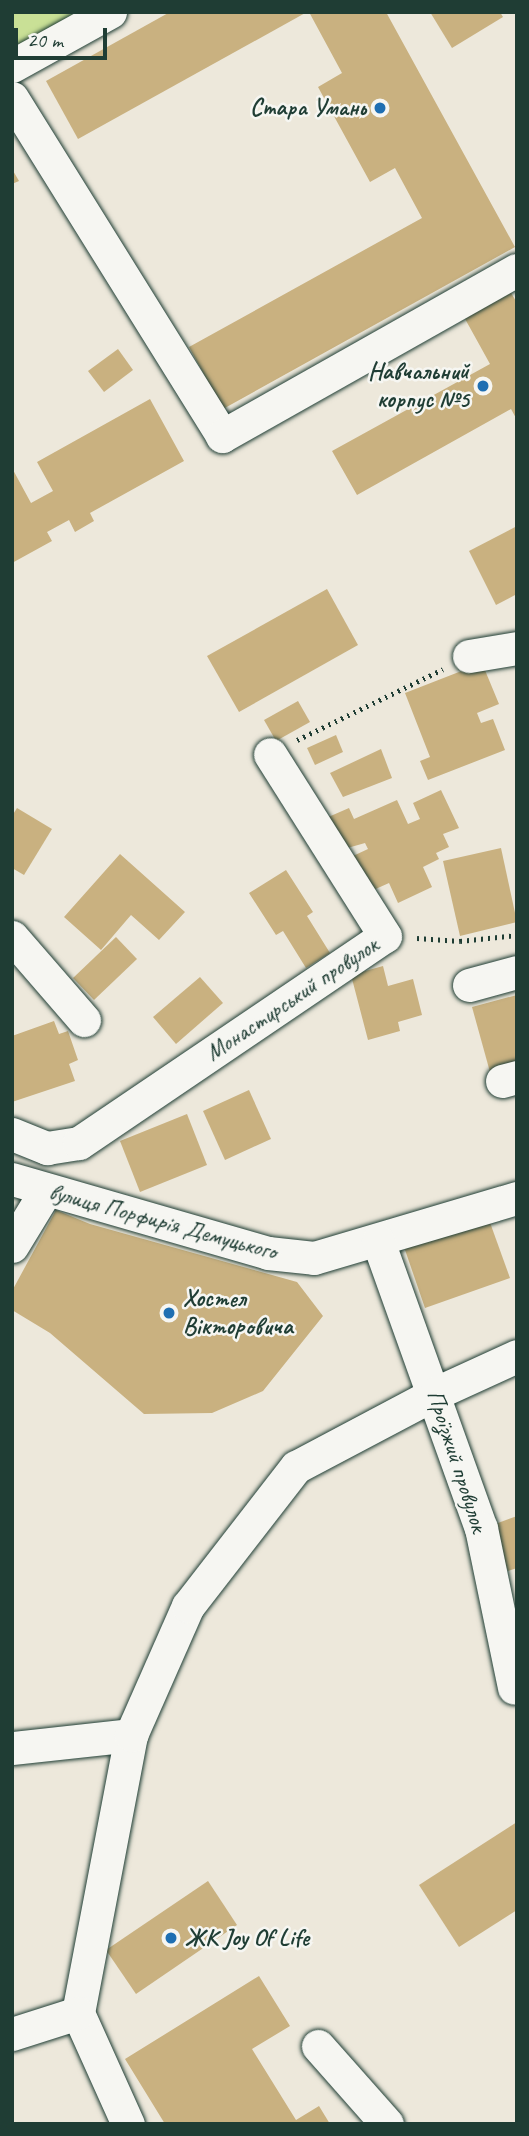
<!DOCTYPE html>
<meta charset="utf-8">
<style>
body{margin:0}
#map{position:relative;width:529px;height:2136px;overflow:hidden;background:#ede8db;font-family:Caveat,sans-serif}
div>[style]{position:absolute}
.green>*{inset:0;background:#c9e096}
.building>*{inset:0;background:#c9b180}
.path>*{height:4.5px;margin-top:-2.25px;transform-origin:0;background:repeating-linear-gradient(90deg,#1f3d34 0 2px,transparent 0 7px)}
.roads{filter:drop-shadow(0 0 2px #1f3d34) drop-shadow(0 0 2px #1f3d34)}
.minor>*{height:33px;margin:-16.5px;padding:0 16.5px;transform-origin:16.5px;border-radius:16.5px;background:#f6f6f2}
.dots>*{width:19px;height:19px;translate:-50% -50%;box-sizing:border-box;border:4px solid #f6f6f2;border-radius:50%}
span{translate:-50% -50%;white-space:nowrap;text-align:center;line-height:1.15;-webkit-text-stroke:5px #f6f6f2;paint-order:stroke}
.poi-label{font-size:24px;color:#1f3d34;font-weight:700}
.right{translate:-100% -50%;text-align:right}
.left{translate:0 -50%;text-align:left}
.street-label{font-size:24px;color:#1f3d34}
.frame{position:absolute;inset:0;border:14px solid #1f3d34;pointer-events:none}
.scale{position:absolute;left:14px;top:28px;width:93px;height:32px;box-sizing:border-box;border:4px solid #1f3d34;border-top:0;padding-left:9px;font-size:21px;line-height:24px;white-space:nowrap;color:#1f3d34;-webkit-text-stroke:5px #f6f6f2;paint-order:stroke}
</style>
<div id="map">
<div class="green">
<i style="clip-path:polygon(12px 12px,77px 12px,12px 50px)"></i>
</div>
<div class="building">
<i style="clip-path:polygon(170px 12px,307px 12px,78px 139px,46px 81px)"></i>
<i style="clip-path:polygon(309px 12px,386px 12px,515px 247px,223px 409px,189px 347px,422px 218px,395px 168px,370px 182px,318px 87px,342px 73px)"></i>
<i style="clip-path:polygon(430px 12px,500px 12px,503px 17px,452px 48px)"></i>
<i style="clip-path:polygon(12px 169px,19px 181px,12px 184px)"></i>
<i style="clip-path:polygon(510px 291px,517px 303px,517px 420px,511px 409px,357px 495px,332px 451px,490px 364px,464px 317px)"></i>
<i style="clip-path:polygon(118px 349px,133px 370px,104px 392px,88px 371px)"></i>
<i style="clip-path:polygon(150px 399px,184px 461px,90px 513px,94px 521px,75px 532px,69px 520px,47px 532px,52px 541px,12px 563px,12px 468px,31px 503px,53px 491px,37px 462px)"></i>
<i style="clip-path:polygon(517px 526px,517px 594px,496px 605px,469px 551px)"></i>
<i style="clip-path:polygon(327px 589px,358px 645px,239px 712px,207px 656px)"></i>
<i style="clip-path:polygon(482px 663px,499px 704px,477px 713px,481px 723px,493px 719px,505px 750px,428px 780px,420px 761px,430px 757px,405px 693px)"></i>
<i style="clip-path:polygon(298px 701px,310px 722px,276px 741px,264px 720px)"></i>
<i style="clip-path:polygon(336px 735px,343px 752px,315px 765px,307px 748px)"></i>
<i style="clip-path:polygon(381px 749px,392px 778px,343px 797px,330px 773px)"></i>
<i style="clip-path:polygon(441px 790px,459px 828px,443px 834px,449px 847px,436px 853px,439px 859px,423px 867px,432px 887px,398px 903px,389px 883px,369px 892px,353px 856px,368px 849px,365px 843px,344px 849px,326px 818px,349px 808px,354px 819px,397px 800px,408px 824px,420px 819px,413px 803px)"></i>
<i style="clip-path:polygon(17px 808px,52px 829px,24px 875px,12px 868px,12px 816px)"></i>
<i style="clip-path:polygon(501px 848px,517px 922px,460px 936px,443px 861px)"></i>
<i style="clip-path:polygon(120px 854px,185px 912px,159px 940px,131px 915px,101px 950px,64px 917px)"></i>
<i style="clip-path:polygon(286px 870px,313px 912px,307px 916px,330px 953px,306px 968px,283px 931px,276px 935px,249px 893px)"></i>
<i style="clip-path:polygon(116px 937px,137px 959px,94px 1000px,73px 978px)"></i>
<i style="clip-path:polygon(383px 966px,388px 986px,413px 979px,422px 1015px,398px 1022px,400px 1031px,368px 1040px,351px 975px)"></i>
<i style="clip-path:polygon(200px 977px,223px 1003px,176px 1044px,153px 1017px)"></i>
<i style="clip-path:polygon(517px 995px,517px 1064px,490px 1072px,472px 1007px)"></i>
<i style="clip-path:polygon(54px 1021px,59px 1034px,68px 1031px,78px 1060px,69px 1064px,75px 1081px,12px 1102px,12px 1036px)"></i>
<i style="clip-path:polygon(249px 1090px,271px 1139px,225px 1160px,203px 1111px)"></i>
<i style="clip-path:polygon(187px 1114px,207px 1165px,140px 1192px,120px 1141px)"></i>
<i style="clip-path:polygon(56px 1210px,90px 1224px,297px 1282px,323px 1316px,263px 1391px,212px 1413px,144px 1414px,50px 1333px,12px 1310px,12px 1291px)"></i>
<i style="clip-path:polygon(488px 1217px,510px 1278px,425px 1308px,404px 1247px)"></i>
<i style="clip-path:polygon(517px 1516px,517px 1568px,508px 1571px,490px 1526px)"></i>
<i style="clip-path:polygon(517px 1822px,517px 1910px,459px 1947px,419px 1885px)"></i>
<i style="clip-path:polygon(208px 1881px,237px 1925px,136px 1994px,106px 1950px)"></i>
<i style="clip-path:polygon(259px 1976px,290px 2026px,252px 2049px,296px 2120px,319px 2106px,330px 2124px,165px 2124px,125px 2059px)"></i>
</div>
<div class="path">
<i style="left:297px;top:740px;width:162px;rotate:-25.9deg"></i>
<i style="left:417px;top:938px;width:43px;rotate:4deg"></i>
<i style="left:460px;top:941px;width:57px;rotate:-6deg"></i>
</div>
<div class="roads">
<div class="minor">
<i style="left:12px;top:66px;width:112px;rotate:-28.9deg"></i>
<i style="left:12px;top:98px;width:398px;rotate:58.1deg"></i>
<i style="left:222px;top:436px;width:338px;rotate:-29.4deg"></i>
<i style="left:469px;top:656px;width:49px;rotate:-9.5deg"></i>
<i style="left:12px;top:937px;width:110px;rotate:49.1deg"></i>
<i style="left:469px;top:985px;width:50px;rotate:-15.2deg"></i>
<i style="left:502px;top:1081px;width:16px;rotate:-15deg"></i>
<i style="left:12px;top:1134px;width:38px;rotate:22deg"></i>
<i style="left:47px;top:1148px;width:32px;rotate:-9deg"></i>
<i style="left:79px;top:1143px;width:369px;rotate:-34.1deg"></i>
<i style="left:385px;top:936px;width:215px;rotate:-122.3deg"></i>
<i style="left:12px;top:1179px;width:266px;rotate:16.1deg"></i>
<i style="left:268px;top:1253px;width:46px;rotate:6.2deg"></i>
<i style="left:314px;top:1258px;width:212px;rotate:-16.5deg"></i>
<i style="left:378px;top:1241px;width:305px;rotate:70.3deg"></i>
<i style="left:481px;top:1528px;width:163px;rotate:78.3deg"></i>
<i style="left:12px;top:1246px;width:66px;rotate:-58.7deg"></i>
<i style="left:12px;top:1748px;width:120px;rotate:-6.2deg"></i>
<i style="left:78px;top:2013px;width:283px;rotate:-79.2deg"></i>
<i style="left:131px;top:1735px;width:141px;rotate:-66.2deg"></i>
<i style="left:188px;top:1606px;width:176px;rotate:-52.2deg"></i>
<i style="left:296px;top:1467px;width:158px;rotate:-27.9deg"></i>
<i style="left:436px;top:1393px;width:89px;rotate:-24.6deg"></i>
<i style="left:78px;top:2013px;width:122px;rotate:65.8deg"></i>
<i style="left:12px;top:2034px;width:69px;rotate:-17.7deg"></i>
<i style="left:318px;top:2046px;width:104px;rotate:48.5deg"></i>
</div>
</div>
<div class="dots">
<i style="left:380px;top:108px;background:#1f6fb2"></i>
<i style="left:483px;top:386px;background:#1f6fb2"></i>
<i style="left:169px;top:1313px;background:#1f6fb2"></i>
<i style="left:171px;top:1938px;background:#1f6fb2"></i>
</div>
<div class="poi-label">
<span class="right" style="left:366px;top:108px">Стара Умань</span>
<span class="right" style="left:469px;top:386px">Навчальний<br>корпус №5</span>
<span class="left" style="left:183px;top:1313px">Хостел<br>Вікторовича</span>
<span class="left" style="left:185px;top:1938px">ЖК Joy Of Life</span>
</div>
<div class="street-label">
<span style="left:292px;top:999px;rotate:-34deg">Монастирський провулок</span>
<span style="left:163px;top:1222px;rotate:15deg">вулиця Порфирія Демуцького</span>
<span style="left:457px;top:1461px;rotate:72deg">Проїзжий провулок</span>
</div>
<div class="frame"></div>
<div class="scale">20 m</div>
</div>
